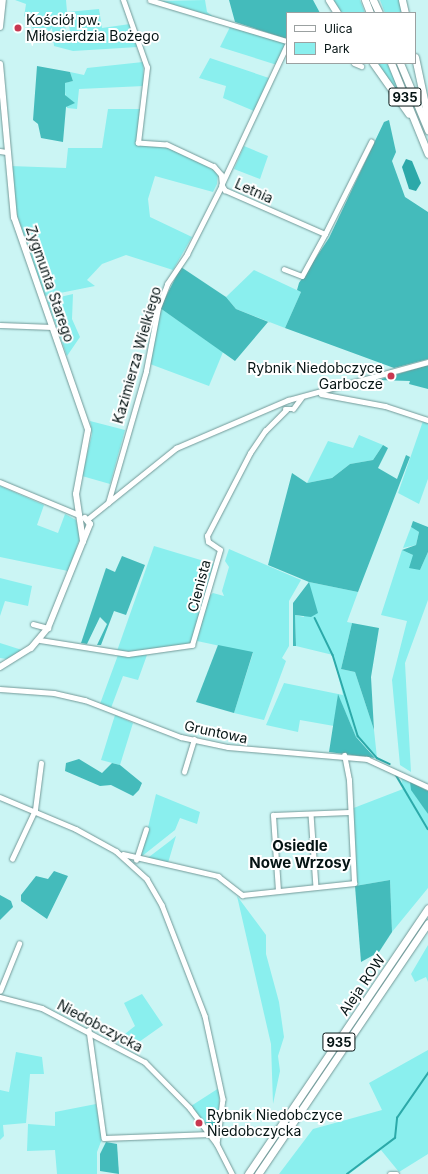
<!DOCTYPE html>
<meta charset="utf-8">
<style>
body{margin:0}
#map{position:relative;width:428px;height:1174px;overflow:hidden;background:#cbf5f4;font-family:Inter,sans-serif}
div>[style]{position:absolute}
.green>*{inset:0;background:#8aefee}
.forest>*{inset:0;background:#4bb}
.water>*{inset:0;background:#2ca9a9}
.stream>*{height:1.5px;margin:-0.75px;padding:0 0.75px;transform-origin:0.75px;border-radius:0.75px;background:#2ca9a9}
.roads{filter:drop-shadow(0 0 1px #729998) drop-shadow(0 0 1px #729998)}
.minor>*{height:4.5px;margin:-2.25px;padding:0 2.25px;transform-origin:2.25px;border-radius:2.25px;background:#fff}
.tertiary>*{height:6px;margin:-3px;padding:0 3px;transform-origin:3px;border-radius:3px;background:#fff}
.primary>*{height:7px;margin:-3.5px;padding:0 3.5px;transform-origin:3.5px;border-radius:3.5px;background:#fff}
.dots>*{width:11px;height:11px;translate:-50% -50%;box-sizing:border-box;border:2px solid #fff;border-radius:50%}
span{translate:-50% -50%;white-space:nowrap;text-align:center;line-height:1.15;-webkit-text-stroke:4px #fff;paint-order:stroke}
.shield-label span{padding:1px 3px;background:#fff;border:1px solid;border-radius:3px;-webkit-text-stroke-width:0}
.shield-label{font-size:13px;color:#051414;font-weight:700}
.poi-label{font-size:14px;color:#051414}
.left{translate:0 -50%;text-align:left}
.right{translate:-100% -50%;text-align:right}
.street-label{font-size:14px;color:#051414}
.neighbourhood-label{font-size:15px;color:#051414;font-weight:700}
.legend{position:absolute;left:286px;top:12px;width:130px;height:52px;box-sizing:border-box;background:#fff;border:1px solid #9ba1a1;margin:0;padding:5px 7px;list-style:none;font-size:12px;color:#051414}
.legend li{display:flex;align-items:center;gap:8px;height:20px}
.legend b{width:20px;border:1px solid #9ba1a1}
</style>
<div id="map">
<div class="green">
<i style="clip-path:polygon(15px 0,66px 0,67px 12px,99px 9px,102px 28px,130px 24px,138px 47px,73px 51px,54px 46px,52px 28px,49px 31px,32px 28px,31px 20px,65px 23px,66px 32px,70px 31px,68px 21px,29px 17px,29px 11px,24px 17px,26px 4px)"></i>
<i style="clip-path:polygon(205px 0,207px 12px,214px 17px,161px 1px)"></i>
<i style="clip-path:polygon(332px 0,360px 0,365px 13px,341px 13px)"></i>
<i style="clip-path:polygon(380px 0,399px 0,402px 13px,385px 13px)"></i>
<i style="clip-path:polygon(230px 27px,286px 43px,277px 65px,220px 47px)"></i>
<i style="clip-path:polygon(210px 58px,269px 78px,254px 111px,223px 98px,226px 86px,199px 78px)"></i>
<i style="clip-path:polygon(143px 62px,144px 86px,79px 89px,77px 109px,67px 108px,64px 83px,73px 81px,70px 72px,84px 75px,87px 68px)"></i>
<i style="clip-path:polygon(376px 63px,387px 63px,404px 102px)"></i>
<i style="clip-path:polygon(108px 109px,140px 109px,136px 145px,168px 148px,196px 160px,218px 173px,217px 184px,213px 192px,155px 176px,148px 199px,150px 217px,192px 237px,173px 270px,126px 255px,102px 264px,87px 280px,95px 286px,45px 296px,16px 212px,10px 166px,66px 168px,68px 148px,102px 148px)"></i>
<i style="clip-path:polygon(244px 146px,268px 156px,260px 179px,234px 169px)"></i>
<i style="clip-path:polygon(254px 270px,301px 292px,285px 328px,236px 309px,226px 297px)"></i>
<i style="clip-path:polygon(73px 294px,72px 319px,80px 337px,67px 356px,47px 300px)"></i>
<i style="clip-path:polygon(160px 308px,223px 352px,209px 386px,150px 364px)"></i>
<i style="clip-path:polygon(90px 421px,125px 430px,110px 484px,82px 476px,92px 434px)"></i>
<i style="clip-path:polygon(423px 421px,428px 422px,428px 479px,419px 504px,398px 493px)"></i>
<i style="clip-path:polygon(359px 435px,383px 445px,373px 460px,350px 464px,332px 478px,307px 483px,328px 441px,353px 448px)"></i>
<i style="clip-path:polygon(0 486px,44px 505px,37px 525px,58px 533px,65px 514px,76px 520px,80px 538px,68px 571px,0 557px)"></i>
<i style="clip-path:polygon(411px 527px,419px 532px,416px 545px,403px 548px)"></i>
<i style="clip-path:polygon(154px 546px,214px 564px,191px 644px,139px 652px,117px 651px)"></i>
<i style="clip-path:polygon(229px 549px,301px 580px,289px 601px,289px 646px,282px 658px,286px 661px,264px 720px,234px 713px,253px 653px,197px 641px,208px 597px,213px 593px,224px 596px,222px 591px,229px 567px,225px 561px)"></i>
<i style="clip-path:polygon(402px 550px,413px 555px,420px 570px,428px 552px,428px 600px,405px 663px,411px 772px,400px 765px,392px 680px,407px 621px,381px 615px)"></i>
<i style="clip-path:polygon(0 578px,32px 586px,28px 606px,5px 601px,0 616px)"></i>
<i style="clip-path:polygon(309px 582px,358px 592px,347px 622px,352px 623px,341px 669px,355px 672px,374px 730px,377px 758px,356px 737px,338px 695px,334px 726px,300px 720px,298px 732px,266px 725px,284px 683px,343px 695px,333px 655px,296px 646px,295px 615px,304px 617px)"></i>
<i style="clip-path:polygon(0 643px,22px 650px,7px 659px,0 658px)"></i>
<i style="clip-path:polygon(118px 655px,147px 655px,138px 680px,123px 676px,111px 708px,100px 704px)"></i>
<i style="clip-path:polygon(115px 715px,133px 723px,120px 765px,101px 760px)"></i>
<i style="clip-path:polygon(401px 777px,410px 782px,428px 814px,428px 888px,392px 932px,390px 880px,355px 886px,351px 809px,403px 789px)"></i>
<i style="clip-path:polygon(156px 794px,200px 812px,197px 824px,180px 818px,175px 830px,141px 857px)"></i>
<i style="clip-path:polygon(176px 836px,168px 863px,145px 860px,170px 841px)"></i>
<i style="clip-path:polygon(237px 896px,266px 935px,266px 954px,279px 1002px,284px 1037px,278px 1056px,280px 1071px,273px 1104px,271px 1044px)"></i>
<i style="clip-path:polygon(428px 945px,428px 982px,426px 977px,415px 982px,411px 974px)"></i>
<i style="clip-path:polygon(142px 994px,163px 1025px,129px 1049px,116px 1041px,135px 1026px,124px 1003px)"></i>
<i style="clip-path:polygon(428px 1050px,428px 1154px,399px 1172px,381px 1150px,349px 1174px,279px 1174px,313px 1129px,382px 1110px,369px 1083px)"></i>
<i style="clip-path:polygon(16px 1052px,42px 1057px,44px 1074px,30px 1074px,26px 1123px,3px 1125px,4px 1136px,0 1140px,0 1090px,9px 1092px)"></i>
<i style="clip-path:polygon(219px 1088px,219px 1112px,211px 1114px,205px 1123px,191px 1106px)"></i>
<i style="clip-path:polygon(96px 1104px,102px 1139px,97px 1152px,97px 1174px,57px 1174px,55px 1150px,27px 1151px,28px 1124px,55px 1126px,55px 1112px)"></i>
</div>
<div class="forest">
<i style="clip-path:polygon(229px 0,313px 0,320px 13px,287px 13px,287px 39px,235px 22px)"></i>
<i style="clip-path:polygon(37px 66px,70px 72px,73px 81px,65px 83px,65px 95px,75px 103px,66px 107px,63px 142px,41px 138px,38px 124px,33px 120px)"></i>
<i style="clip-path:polygon(389px 120px,396px 152px,392px 161px,405px 197px,428px 212px,428px 359px,394px 368px,285px 328px,301px 292px,297px 290px,299px 283px,329px 238px,384px 122px)"></i>
<i style="clip-path:polygon(181px 267px,226px 297px,236px 309px,271px 323px,268px 322px,235px 361px,160px 308px)"></i>
<i style="clip-path:polygon(428px 365px,428px 389px,409px 384px,410px 381px,378px 380px)"></i>
<i style="clip-path:polygon(383px 445px,388px 448px,378px 468px,397px 479px,406px 455px,410px 457px,358px 592px,309px 582px,318px 613px,311px 617px,295px 615px,296px 646px,293px 646px,293px 603px,309px 582px,268px 565px,292px 473px,307px 483px,332px 478px,350px 464px,373px 460px)"></i>
<i style="clip-path:polygon(413px 521px,428px 527px,428px 552px,420px 570px,409px 568px,413px 555px,402px 550px,416px 545px,419px 532px,411px 527px)"></i>
<i style="clip-path:polygon(122px 556px,145px 565px,126px 615px,114px 611px,101px 645px,97px 645px,107px 624px,100px 617px,87px 644px,81px 643px,106px 568px,115px 572px)"></i>
<i style="clip-path:polygon(352px 623px,379px 628px,371px 677px,374px 730px,355px 672px,341px 669px)"></i>
<i style="clip-path:polygon(218px 645px,253px 652px,234px 713px,196px 702px)"></i>
<i style="clip-path:polygon(338px 694px,356px 737px,375px 758px,329px 752px)"></i>
<i style="clip-path:polygon(79px 759px,102px 773px,112px 763px,120px 765px,142px 783px,139px 790px,133px 796px,111px 785px,100px 786px,65px 771px,66px 763px)"></i>
<i style="clip-path:polygon(410px 782px,428px 791px,428px 814px,411px 790px)"></i>
<i style="clip-path:polygon(54px 871px,68px 876px,47px 919px,21px 901px,21px 895px,36px 876px,48px 879px)"></i>
<i style="clip-path:polygon(390px 880px,392px 932px,379px 952px,361px 962px,355px 886px)"></i>
<i style="clip-path:polygon(0 895px,11px 901px,13px 907px,0 920px)"></i>
<i style="clip-path:polygon(219px 1112px,218px 1122px,215px 1134px,205px 1123px,211px 1114px)"></i>
<i style="clip-path:polygon(106px 1142px,117px 1144px,119px 1174px,100px 1171px,100px 1154px)"></i>
</div>
<div class="water">
<i style="clip-path:polygon(406px 159px,412px 161px,421px 183px,416px 191px,409px 189px,402px 167px)"></i>
</div>
<div class="stream">
<i style="left:315px;top:618px;width:41px;rotate:64.1deg"></i>
<i style="left:333px;top:655px;width:85px;rotate:72.8deg"></i>
<i style="left:358px;top:736px;width:29px;rotate:49deg"></i>
<i style="left:377px;top:758px;width:14px;rotate:25deg"></i>
<i style="left:395px;top:773px;width:65px;rotate:59.5deg"></i>
<i style="left:347px;top:1174px;width:60px;rotate:-36.9deg"></i>
<i style="left:395px;top:1138px;width:20px;rotate:-84deg"></i>
<i style="left:397px;top:1118px;width:55px;rotate:-55.4deg"></i>
</div>
<div class="roads">
<div class="minor">
<i style="left:150px;top:0;width:143px;rotate:16.7deg"></i>
<i style="left:287px;top:46px;width:153px;rotate:115.1deg"></i>
<i style="left:222px;top:185px;width:6px;rotate:59deg"></i>
<i style="left:225px;top:190px;width:109px;rotate:23.7deg"></i>
<i style="left:325px;top:234px;width:103px;rotate:-63.4deg"></i>
<i style="left:354px;top:63px;width:8px;rotate:23deg"></i>
<i style="left:0;top:151px;width:6px;rotate:9deg"></i>
<i style="left:284px;top:269px;width:19px;rotate:21deg"></i>
<i style="left:302px;top:276px;width:48px;rotate:-61.3deg"></i>
<i style="left:0;top:325px;width:52px;rotate:2.2deg"></i>
<i style="left:321px;top:394px;width:65px;rotate:10.6deg"></i>
<i style="left:385px;top:406px;width:45px;rotate:18deg"></i>
<i style="left:285px;top:409px;width:8px"></i>
<i style="left:293px;top:409px;width:14px;rotate:-54deg"></i>
<i style="left:0;top:482px;width:83px;rotate:22.6deg"></i>
<i style="left:108px;top:503px;width:137px;rotate:-73.9deg"></i>
<i style="left:146px;top:371px;width:64px;rotate:-79.2deg"></i>
<i style="left:158px;top:308px;width:26px;rotate:-69deg"></i>
<i style="left:167px;top:284px;width:36px;rotate:-56deg"></i>
<i style="left:187px;top:254px;width:77px;rotate:-63.1deg"></i>
<i style="left:222px;top:185px;width:10px;rotate:-96deg"></i>
<i style="left:221px;top:175px;width:11px;rotate:-131deg"></i>
<i style="left:214px;top:167px;width:52px;rotate:-154.9deg"></i>
<i style="left:167px;top:145px;width:29px;rotate:-176deg"></i>
<i style="left:138px;top:143px;width:76px;rotate:-83.2deg"></i>
<i style="left:147px;top:68px;width:72px;rotate:-109.4deg"></i>
<i style="left:89px;top:518px;width:112px;rotate:-38.8deg"></i>
<i style="left:176px;top:448px;width:122px;rotate:-23.2deg"></i>
<i style="left:288px;top:400px;width:145px;rotate:-15.2deg"></i>
<i style="left:33px;top:624px;width:16px;rotate:15deg"></i>
<i style="left:40px;top:640px;width:89px;rotate:9deg"></i>
<i style="left:128px;top:654px;width:65px;rotate:-8deg"></i>
<i style="left:192px;top:645px;width:99px;rotate:-73.6deg"></i>
<i style="left:220px;top:550px;width:14px;rotate:-146deg"></i>
<i style="left:208px;top:542px;width:6px;rotate:-99deg"></i>
<i style="left:207px;top:536px;width:93px;rotate:-62.6deg"></i>
<i style="left:250px;top:453px;width:27px;rotate:-56deg"></i>
<i style="left:265px;top:431px;width:30px;rotate:-45deg"></i>
<i style="left:0;top:689px;width:54px;rotate:4.2deg"></i>
<i style="left:54px;top:693px;width:32px;rotate:13deg"></i>
<i style="left:85px;top:700px;width:103px;rotate:21.1deg"></i>
<i style="left:181px;top:737px;width:48px;rotate:12deg"></i>
<i style="left:228px;top:747px;width:140px;rotate:4.9deg"></i>
<i style="left:367px;top:759px;width:67px;rotate:24.7deg"></i>
<i style="left:184px;top:772px;width:34px;rotate:-73deg"></i>
<i style="left:0;top:797px;width:82px;rotate:22.8deg"></i>
<i style="left:76px;top:829px;width:46px;rotate:28.8deg"></i>
<i style="left:116px;top:851px;width:42px;rotate:42.1deg"></i>
<i style="left:147px;top:879px;width:30px;rotate:60deg"></i>
<i style="left:162px;top:905px;width:119px;rotate:68.8deg"></i>
<i style="left:205px;top:1016px;width:85px;rotate:77.8deg"></i>
<i style="left:223px;top:1099px;width:45px;rotate:97.6deg"></i>
<i style="left:311px;top:814px;width:73px;rotate:86.1deg"></i>
<i style="left:123px;top:854px;width:98px;rotate:13deg"></i>
<i style="left:218px;top:876px;width:31px;rotate:38deg"></i>
<i style="left:242px;top:895px;width:113px;rotate:-6.1deg"></i>
<i style="left:354px;top:883px;width:103px;rotate:-92.8deg"></i>
<i style="left:349px;top:780px;width:25px;rotate:-101deg"></i>
<i style="left:12px;top:859px;width:54px;rotate:-64.9deg"></i>
<i style="left:35px;top:810px;width:47px;rotate:-82.7deg"></i>
<i style="left:136px;top:860px;width:32px;rotate:-72deg"></i>
<i style="left:278px;top:891px;width:76px;rotate:-93.8deg"></i>
<i style="left:273px;top:815px;width:76px;rotate:-2.3deg"></i>
<i style="left:0;top:991px;width:51px;rotate:-68deg"></i>
<i style="left:0;top:997px;width:43px;rotate:14.7deg"></i>
<i style="left:42px;top:1008px;width:116px;rotate:27.7deg"></i>
<i style="left:145px;top:1062px;width:64px;rotate:45.6deg"></i>
<i style="left:190px;top:1108px;width:45px;rotate:53.1deg"></i>
<i style="left:217px;top:1144px;width:34px;rotate:63deg"></i>
<i style="left:89px;top:1030px;width:109px;rotate:82.1deg"></i>
<i style="left:104px;top:1138px;width:106px;rotate:-2.2deg"></i>
<i style="left:390px;top:1174px;width:7px"></i>
</div>
<div class="tertiary">
<i style="left:0;top:27px;width:27px;rotate:-84deg"></i>
<i style="left:0;top:64px;width:154px;rotate:84.8deg"></i>
<i style="left:14px;top:217px;width:225px;rotate:70.8deg"></i>
<i style="left:88px;top:430px;width:65px;rotate:100.6deg"></i>
<i style="left:76px;top:494px;width:48px;rotate:81.5deg"></i>
<i style="left:0;top:667px;width:36px;rotate:-32deg"></i>
<i style="left:31px;top:648px;width:26px;rotate:-50deg"></i>
<i style="left:48px;top:628px;width:112px;rotate:-68deg"></i>
<i style="left:90px;top:524px;width:8px;rotate:-130deg"></i>
</div>
<div class="primary">
<i style="left:329px;top:0;width:15px;rotate:58deg"></i>
<i style="left:365px;top:0;width:14px;rotate:69deg"></i>
<i style="left:373px;top:0;width:14px;rotate:65deg"></i>
<i style="left:402px;top:0;width:13px;rotate:77deg"></i>
<i style="left:415px;top:57px;width:62px;rotate:78deg"></i>
<i style="left:373px;top:63px;width:62px;rotate:54.8deg"></i>
<i style="left:391px;top:63px;width:98px;rotate:67.9deg"></i>
<i style="left:400px;top:63px;width:73px;rotate:67.3deg"></i>
<i style="left:248px;top:1174px;width:321px;rotate:-55.9deg"></i>
<i style="left:258px;top:1174px;width:303px;rotate:-55.9deg"></i>
</div>
</div>
<div class="dots">
<i style="left:18px;top:28px;background:#c83851"></i>
<i style="left:391px;top:376px;background:#c83851"></i>
<i style="left:199px;top:1123px;background:#c83851"></i>
</div>
<div class="shield-label">
<span style="left:405px;top:97px">935</span>
<span style="left:339px;top:1042px">935</span>
</div>
<div class="poi-label">
<span class="left" style="left:26px;top:28px">Kościół pw.<br>Miłosierdzia Bożego</span>
<span class="right" style="left:383px;top:376px">Rybnik Niedobczyce<br>Garbocze</span>
<span class="left" style="left:207px;top:1123px">Rybnik Niedobczyce<br>Niedobczycka</span>
</div>
<div class="street-label">
<span style="left:254px;top:191px;rotate:24deg">Letnia</span>
<span style="left:50px;top:284px;rotate:71deg">Zygmunta Starego</span>
<span style="left:137px;top:355px;rotate:-74deg">Kazimierza Wielkiego</span>
<span style="left:199px;top:586px;rotate:-75deg">Cienista</span>
<span style="left:216px;top:732px;rotate:12deg">Gruntowa</span>
<span style="left:362px;top:985px;rotate:-56deg">Aleja ROW</span>
<span style="left:100px;top:1026px;rotate:28deg">Niedobczycka</span>
</div>
<div class="neighbourhood-label">
<span style="left:300px;top:854px">Osiedle<br>Nowe Wrzosy</span>
</div>
<ul class="legend">
<li><b style="height:5px;background:#fff"></b>Ulica</li>
<li><b style="height:11px;background:#8aefee"></b>Park</li>
</ul>
</div>
